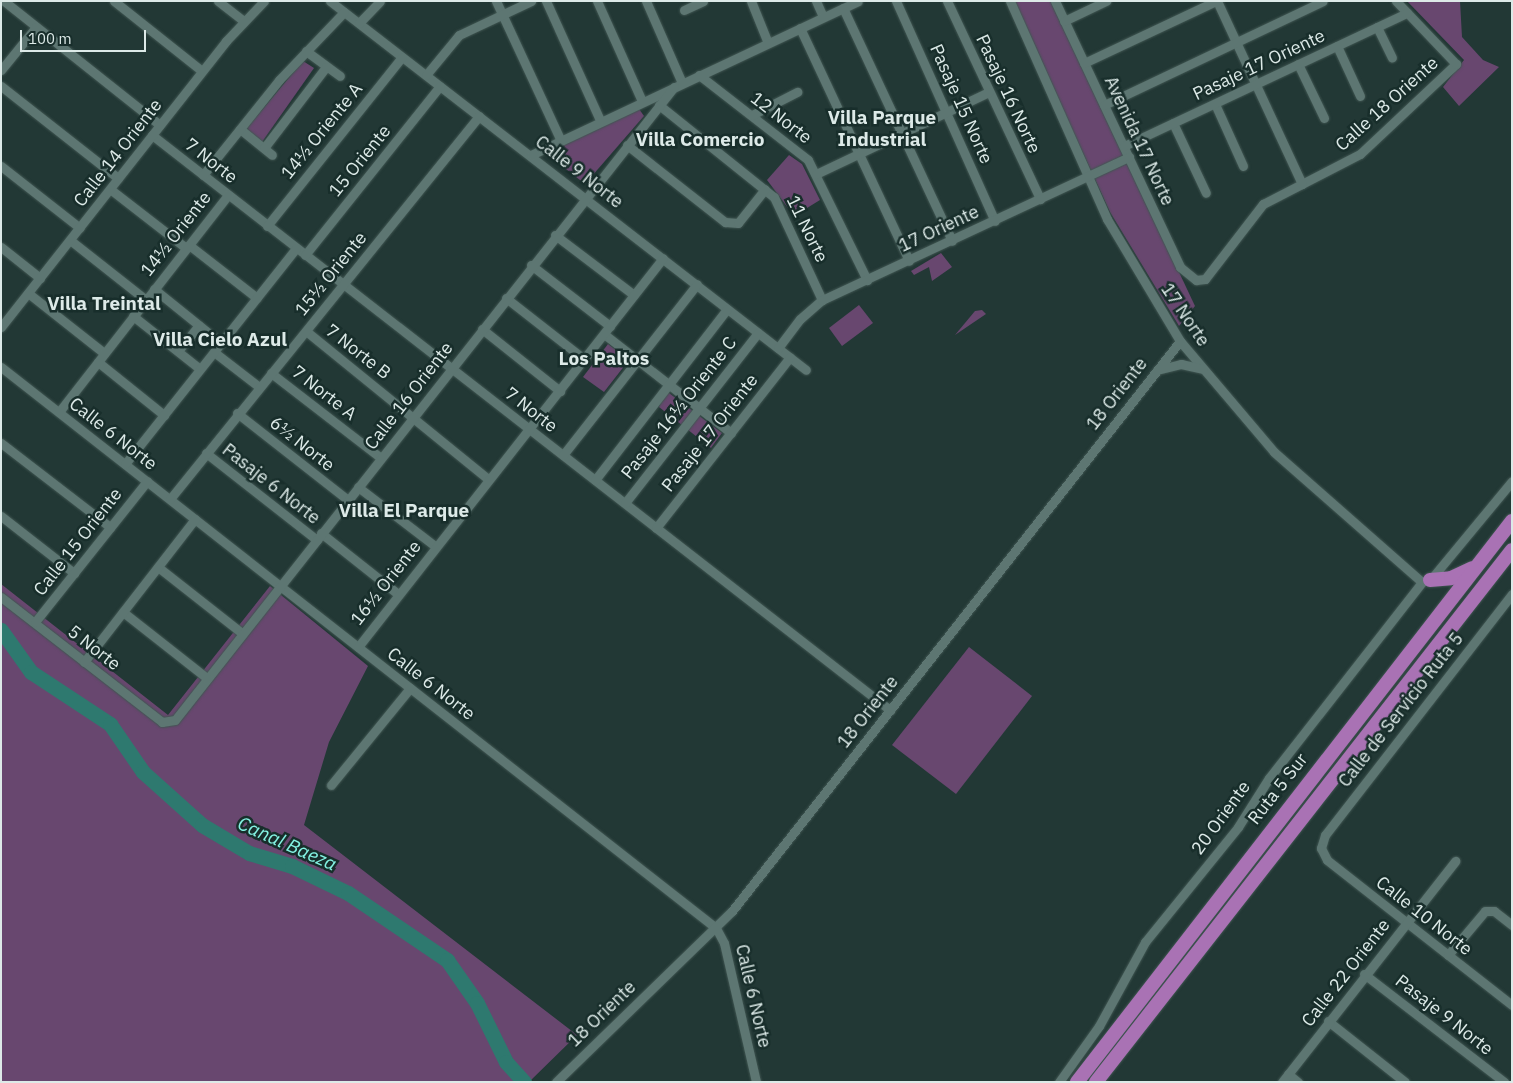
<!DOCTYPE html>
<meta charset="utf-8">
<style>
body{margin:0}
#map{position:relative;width:1513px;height:1083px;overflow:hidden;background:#223835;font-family:"IBM Plex Sans",sans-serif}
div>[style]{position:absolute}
.green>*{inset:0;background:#68476f}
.river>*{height:15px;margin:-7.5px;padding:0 7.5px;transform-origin:7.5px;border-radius:7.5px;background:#2e796f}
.roads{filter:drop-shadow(0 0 1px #405551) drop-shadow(0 0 1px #405551)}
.minor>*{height:9px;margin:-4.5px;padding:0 4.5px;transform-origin:4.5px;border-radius:4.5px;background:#5d7672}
.highway>*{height:14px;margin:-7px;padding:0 7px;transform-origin:7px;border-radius:7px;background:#a972b4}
span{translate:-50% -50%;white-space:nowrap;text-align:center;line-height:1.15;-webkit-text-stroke:5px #182e2b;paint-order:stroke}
.street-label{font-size:18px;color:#ddeae8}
.neighbourhood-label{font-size:19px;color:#ddeae8;font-weight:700}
.water-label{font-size:19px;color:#84f3e3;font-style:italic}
.frame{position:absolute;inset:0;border:2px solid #ddeae8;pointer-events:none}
.scale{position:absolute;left:20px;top:30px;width:126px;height:22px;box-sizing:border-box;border:2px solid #ddeae8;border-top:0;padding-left:6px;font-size:15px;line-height:18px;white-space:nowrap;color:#ddeae8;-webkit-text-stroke:4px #182e2b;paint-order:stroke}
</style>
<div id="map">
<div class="green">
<i style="clip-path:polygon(1013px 1px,1051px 1px,1195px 306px,1179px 326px,1110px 212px)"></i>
<i style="clip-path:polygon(1407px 1px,1460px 1px,1462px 37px,1483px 60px,1499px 67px,1459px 106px,1443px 87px,1464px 60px)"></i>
<i style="clip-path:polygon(303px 61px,314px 68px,262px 142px,246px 129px)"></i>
<i style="clip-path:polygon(639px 109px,644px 116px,585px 184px,543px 151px)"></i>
<i style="clip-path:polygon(789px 155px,802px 164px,820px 200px,794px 216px,767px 180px)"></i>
<i style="clip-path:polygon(941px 253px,952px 267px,932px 281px,929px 267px,914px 275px,911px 271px)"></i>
<i style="clip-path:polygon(859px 305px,873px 323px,842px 346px,829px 328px)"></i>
<i style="clip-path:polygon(982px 310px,986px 314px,955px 335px,975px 311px)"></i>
<i style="clip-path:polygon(608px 344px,629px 360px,604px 392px,583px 377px)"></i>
<i style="clip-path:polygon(665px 390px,722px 433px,711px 448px,659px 407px)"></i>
<i style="clip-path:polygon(1px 584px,168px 715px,270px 586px,368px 666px,329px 742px,304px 825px,577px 1035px,529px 1082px,1px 1082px)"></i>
<i style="clip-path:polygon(969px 647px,1032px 696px,956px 794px,892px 745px)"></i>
</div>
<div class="river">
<i style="left:1px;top:630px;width:52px;rotate:54.5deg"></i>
<i style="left:31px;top:672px;width:95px;rotate:33.4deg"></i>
<i style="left:110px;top:724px;width:58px;rotate:55.5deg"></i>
<i style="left:143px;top:772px;width:79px;rotate:41.9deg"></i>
<i style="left:202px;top:825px;width:55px;rotate:30.8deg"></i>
<i style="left:249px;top:853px;width:45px;rotate:16.8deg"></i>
<i style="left:292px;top:866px;width:62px;rotate:25.7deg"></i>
<i style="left:348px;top:893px;width:120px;rotate:34.1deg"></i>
<i style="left:447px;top:960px;width:52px;rotate:55.1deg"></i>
<i style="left:477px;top:1003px;width:66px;rotate:63.8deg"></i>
<i style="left:506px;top:1062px;width:27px;rotate:48deg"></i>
</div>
<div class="roads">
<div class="minor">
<i style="left:4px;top:1px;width:199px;rotate:38.5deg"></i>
<i style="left:114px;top:1px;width:112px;rotate:38.5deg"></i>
<i style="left:218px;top:1px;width:33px;rotate:38deg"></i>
<i style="left:330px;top:1px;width:602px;rotate:37.78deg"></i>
<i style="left:496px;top:1px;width:152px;rotate:65.1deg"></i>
<i style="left:546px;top:1px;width:131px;rotate:65.6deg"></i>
<i style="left:597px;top:1px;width:110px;rotate:65.8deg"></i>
<i style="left:646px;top:1px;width:90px;rotate:66.3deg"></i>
<i style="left:751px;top:1px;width:45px;rotate:68deg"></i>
<i style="left:816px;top:1px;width:17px;rotate:66deg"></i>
<i style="left:896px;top:1px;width:241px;rotate:65.8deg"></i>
<i style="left:947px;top:1px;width:219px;rotate:64.8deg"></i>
<i style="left:1010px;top:1px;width:239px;rotate:66deg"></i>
<i style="left:1107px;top:219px;width:142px;rotate:59.1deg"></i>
<i style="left:1180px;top:341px;width:145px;rotate:49.7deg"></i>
<i style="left:1274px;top:452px;width:197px;rotate:41.3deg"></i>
<i style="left:1055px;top:1px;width:294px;rotate:64.8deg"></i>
<i style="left:1180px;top:267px;width:21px;rotate:39deg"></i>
<i style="left:1196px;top:280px;width:9px;rotate:-6deg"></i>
<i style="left:1205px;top:279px;width:95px;rotate:-52.3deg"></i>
<i style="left:1263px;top:204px;width:109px;rotate:-27.3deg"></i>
<i style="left:1360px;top:154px;width:132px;rotate:-43.2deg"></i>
<i style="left:1456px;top:64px;width:87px;rotate:-133.6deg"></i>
<i style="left:1217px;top:1px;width:202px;rotate:65.1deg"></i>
<i style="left:843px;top:8px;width:257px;rotate:64.9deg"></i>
<i style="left:684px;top:10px;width:21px;rotate:-25deg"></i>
<i style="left:1064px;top:21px;width:47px;rotate:-25.5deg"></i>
<i style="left:359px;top:23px;width:30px;rotate:-46deg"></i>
<i style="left:1377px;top:27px;width:34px;rotate:64deg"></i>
<i style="left:800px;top:28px;width:257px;rotate:64.9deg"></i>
<i style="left:1337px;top:46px;width:55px;rotate:65.3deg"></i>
<i style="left:306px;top:51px;width:42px;rotate:36.3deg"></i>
<i style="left:1084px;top:63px;width:146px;rotate:-25.2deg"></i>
<i style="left:1298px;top:64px;width:60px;rotate:64.3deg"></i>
<i style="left:1px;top:70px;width:55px;rotate:-50.9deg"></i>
<i style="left:426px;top:75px;width:52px;rotate:-50.5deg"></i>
<i style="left:459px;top:35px;width:80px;rotate:-25.3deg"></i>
<i style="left:699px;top:75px;width:138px;rotate:37.9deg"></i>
<i style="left:808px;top:160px;width:134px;rotate:63.8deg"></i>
<i style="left:1px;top:86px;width:149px;rotate:38.2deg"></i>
<i style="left:1215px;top:104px;width:68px;rotate:65.7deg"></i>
<i style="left:659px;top:105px;width:147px;rotate:38.7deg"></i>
<i style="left:774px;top:197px;width:114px;rotate:65deg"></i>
<i style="left:1104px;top:105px;width:242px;rotate:-25.4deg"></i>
<i style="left:752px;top:115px;width:51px;rotate:-27.1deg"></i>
<i style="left:1173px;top:123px;width:77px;rotate:64.8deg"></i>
<i style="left:240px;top:129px;width:41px;rotate:39.1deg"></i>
<i style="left:152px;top:135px;width:936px;rotate:37.92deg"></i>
<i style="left:627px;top:145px;width:125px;rotate:38.2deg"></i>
<i style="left:725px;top:222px;width:13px;rotate:4deg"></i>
<i style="left:738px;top:223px;width:43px;rotate:-51.5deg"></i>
<i style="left:1124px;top:146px;width:313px;rotate:-25.2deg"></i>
<i style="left:264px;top:148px;width:102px;rotate:-52.6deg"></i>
<i style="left:531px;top:155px;width:361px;rotate:-25.2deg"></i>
<i style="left:1px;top:166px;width:100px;rotate:38.1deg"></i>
<i style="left:816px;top:174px;width:191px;rotate:-25.4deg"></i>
<i style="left:203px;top:175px;width:122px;rotate:-51.3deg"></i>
<i style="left:279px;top:80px;width:94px;rotate:-46.3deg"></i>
<i style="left:110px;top:189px;width:96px;rotate:37.8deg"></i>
<i style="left:267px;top:226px;width:216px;rotate:-51.4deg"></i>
<i style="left:555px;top:235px;width:99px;rotate:37.2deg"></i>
<i style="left:70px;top:240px;width:97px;rotate:38.3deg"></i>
<i style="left:189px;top:245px;width:86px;rotate:37.9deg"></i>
<i style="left:1px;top:247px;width:50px;rotate:38.5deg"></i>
<i style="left:305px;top:255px;width:216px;rotate:-51.4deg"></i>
<i style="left:531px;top:265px;width:100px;rotate:37.7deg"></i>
<i style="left:154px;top:289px;width:86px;rotate:38.9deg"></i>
<i style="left:28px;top:293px;width:97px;rotate:38.3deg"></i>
<i style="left:506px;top:298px;width:99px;rotate:38deg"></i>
<i style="left:133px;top:316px;width:85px;rotate:38.3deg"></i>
<i style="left:1px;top:327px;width:364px;rotate:-51.8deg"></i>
<i style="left:226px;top:41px;width:55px;rotate:-46.5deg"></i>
<i style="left:482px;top:329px;width:100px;rotate:38.5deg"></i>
<i style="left:306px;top:331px;width:233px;rotate:39.1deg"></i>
<i style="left:604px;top:334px;width:161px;rotate:37.9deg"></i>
<i style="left:778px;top:348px;width:36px;rotate:-53deg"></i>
<i style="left:800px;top:319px;width:29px;rotate:-41deg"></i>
<i style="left:822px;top:300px;width:339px;rotate:-25deg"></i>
<i style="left:178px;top:351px;width:33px;rotate:-51deg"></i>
<i style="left:214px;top:352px;width:56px;rotate:37.7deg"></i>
<i style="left:98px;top:362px;width:85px;rotate:38.8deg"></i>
<i style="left:1px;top:367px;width:909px;rotate:38.12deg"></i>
<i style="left:716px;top:928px;width:17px;rotate:62deg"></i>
<i style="left:724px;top:943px;width:143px;rotate:77deg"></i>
<i style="left:1157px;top:370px;width:25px;rotate:-14deg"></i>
<i style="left:1181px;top:364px;width:22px;rotate:13deg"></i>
<i style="left:271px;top:373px;width:139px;rotate:37.7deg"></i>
<i style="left:59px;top:412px;width:275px;rotate:-52.1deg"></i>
<i style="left:237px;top:413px;width:141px;rotate:38.1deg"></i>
<i style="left:1px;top:443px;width:138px;rotate:37.6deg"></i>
<i style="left:206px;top:453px;width:141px;rotate:38.1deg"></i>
<i style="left:563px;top:455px;width:217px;rotate:-51.9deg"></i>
<i style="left:125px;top:464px;width:275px;rotate:-51.6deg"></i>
<i style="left:595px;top:480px;width:216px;rotate:-52.3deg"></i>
<i style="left:358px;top:487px;width:97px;rotate:37.5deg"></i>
<i style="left:170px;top:499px;width:492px;rotate:-51.1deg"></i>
<i style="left:625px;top:503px;width:216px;rotate:-52deg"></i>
<i style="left:1px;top:516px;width:93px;rotate:38deg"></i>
<i style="left:656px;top:528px;width:217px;rotate:-51.9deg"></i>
<i style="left:321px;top:533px;width:98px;rotate:38.4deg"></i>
<i style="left:158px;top:567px;width:107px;rotate:38.2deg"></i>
<i style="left:1431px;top:579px;width:127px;rotate:-50.4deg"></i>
<i style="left:1512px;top:594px;width:305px;rotate:127.8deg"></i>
<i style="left:1325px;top:835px;width:14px;rotate:107deg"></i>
<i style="left:1321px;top:848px;width:13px;rotate:63deg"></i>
<i style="left:1327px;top:860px;width:235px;rotate:38.1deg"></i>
<i style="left:1px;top:597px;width:204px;rotate:37.8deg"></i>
<i style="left:162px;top:722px;width:13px;rotate:-9deg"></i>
<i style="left:175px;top:720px;width:806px;rotate:-51.75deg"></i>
<i style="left:123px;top:612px;width:107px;rotate:38.2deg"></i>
<i style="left:35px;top:622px;width:180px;rotate:-51.5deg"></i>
<i style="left:358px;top:647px;width:494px;rotate:-51.9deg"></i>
<i style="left:84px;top:662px;width:181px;rotate:-52.2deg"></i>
<i style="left:331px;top:785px;width:125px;rotate:-50.8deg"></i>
<i style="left:1448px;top:955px;width:57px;rotate:-49.9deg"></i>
<i style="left:1485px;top:911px;width:9px"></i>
<i style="left:1494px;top:911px;width:23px;rotate:38deg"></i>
<i style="left:1364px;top:974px;width:177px;rotate:37.6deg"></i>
<i style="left:1328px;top:1021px;width:98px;rotate:38.4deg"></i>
<i style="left:1288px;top:1074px;width:13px;rotate:39deg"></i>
<i style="left:556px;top:1082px;width:245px;rotate:-44.2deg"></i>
<i style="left:732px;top:911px;width:725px;rotate:-51.83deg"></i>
<i style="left:1059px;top:1082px;width:69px;rotate:-54.5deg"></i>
<i style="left:1099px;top:1026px;width:96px;rotate:-61.3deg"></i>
<i style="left:1145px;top:942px;width:148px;rotate:-51deg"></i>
<i style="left:1238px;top:827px;width:58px;rotate:-57.7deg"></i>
<i style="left:1269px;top:778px;width:249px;rotate:-52deg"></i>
<i style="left:1282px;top:1082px;width:281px;rotate:-51.9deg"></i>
</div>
<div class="highway">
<i style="left:1430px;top:580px;width:21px;rotate:-5deg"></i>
<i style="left:1451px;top:578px;width:23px;rotate:-25deg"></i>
<i style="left:1077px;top:1082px;width:710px;rotate:-52.21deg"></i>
<i style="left:1096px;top:1082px;width:675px;rotate:-51.98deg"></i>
</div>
</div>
<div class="street-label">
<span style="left:1259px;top:65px;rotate:-25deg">Pasaje 17 Oriente</span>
<span style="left:1008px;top:94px;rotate:65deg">Pasaje 16 Norte</span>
<span style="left:961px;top:104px;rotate:66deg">Pasaje 15 Norte</span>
<span style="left:1387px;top:104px;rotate:-42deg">Calle 18 Oriente</span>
<span style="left:781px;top:118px;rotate:38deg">12 Norte</span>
<span style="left:322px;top:131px;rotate:-51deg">14½ Oriente A</span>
<span style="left:1139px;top:141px;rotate:65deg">Avenida 17 Norte</span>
<span style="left:118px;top:153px;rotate:-52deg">Calle 14 Oriente</span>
<span style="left:211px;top:161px;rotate:38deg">7 Norte</span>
<span style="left:360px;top:161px;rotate:-51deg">15 Oriente</span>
<span style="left:579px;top:172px;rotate:38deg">Calle 9 Norte</span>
<span style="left:807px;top:229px;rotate:64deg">11 Norte</span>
<span style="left:939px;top:229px;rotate:-25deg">17 Oriente</span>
<span style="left:176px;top:234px;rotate:-52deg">14½ Oriente</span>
<span style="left:331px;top:274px;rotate:-51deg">15½ Oriente</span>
<span style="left:1185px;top:315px;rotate:56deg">17 Norte</span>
<span style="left:358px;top:352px;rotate:38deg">7 Norte B</span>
<span style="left:324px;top:393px;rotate:38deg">7 Norte A</span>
<span style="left:1117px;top:394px;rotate:-52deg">18 Oriente</span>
<span style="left:409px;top:396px;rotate:-52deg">Calle 16 Oriente</span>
<span style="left:679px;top:408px;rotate:-52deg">Pasaje 16½ Oriente C</span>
<span style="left:531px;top:410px;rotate:38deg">7 Norte</span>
<span style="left:710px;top:433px;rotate:-52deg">Pasaje 17 Oriente</span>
<span style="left:113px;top:434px;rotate:38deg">Calle 6 Norte</span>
<span style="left:302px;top:444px;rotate:38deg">6½ Norte</span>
<span style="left:271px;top:484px;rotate:38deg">Pasaje 6 Norte</span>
<span style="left:78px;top:542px;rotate:-52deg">Calle 15 Oriente</span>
<span style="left:386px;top:583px;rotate:-52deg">16½ Oriente</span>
<span style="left:94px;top:648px;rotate:38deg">5 Norte</span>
<span style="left:431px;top:684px;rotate:38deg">Calle 6 Norte</span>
<span style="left:1401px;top:710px;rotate:-52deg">Calle de Servicio Ruta 5</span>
<span style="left:868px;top:712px;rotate:-52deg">18 Oriente</span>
<span style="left:1278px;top:789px;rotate:-52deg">Ruta 5 Sur</span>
<span style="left:1221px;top:818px;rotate:-54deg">20 Oriente</span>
<span style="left:1424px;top:916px;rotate:38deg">Calle 10 Norte</span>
<span style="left:1346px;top:973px;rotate:-52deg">Calle 22 Oriente</span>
<span style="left:753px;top:996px;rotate:77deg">Calle 6 Norte</span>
<span style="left:602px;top:1014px;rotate:-44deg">18 Oriente</span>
<span style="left:1444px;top:1015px;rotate:38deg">Pasaje 9 Norte</span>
</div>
<div class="neighbourhood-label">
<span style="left:882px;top:129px">Villa Parque<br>Industrial</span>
<span style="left:700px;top:140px">Villa Comercio</span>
<span style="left:104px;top:304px">Villa Treintal</span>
<span style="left:220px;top:340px">Villa Cielo Azul</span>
<span style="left:604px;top:359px">Los Paltos</span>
<span style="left:404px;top:511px">Villa El Parque</span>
</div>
<div class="water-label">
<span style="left:287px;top:844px;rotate:24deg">Canal Baeza</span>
</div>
<div class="frame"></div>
<div class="scale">100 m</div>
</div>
